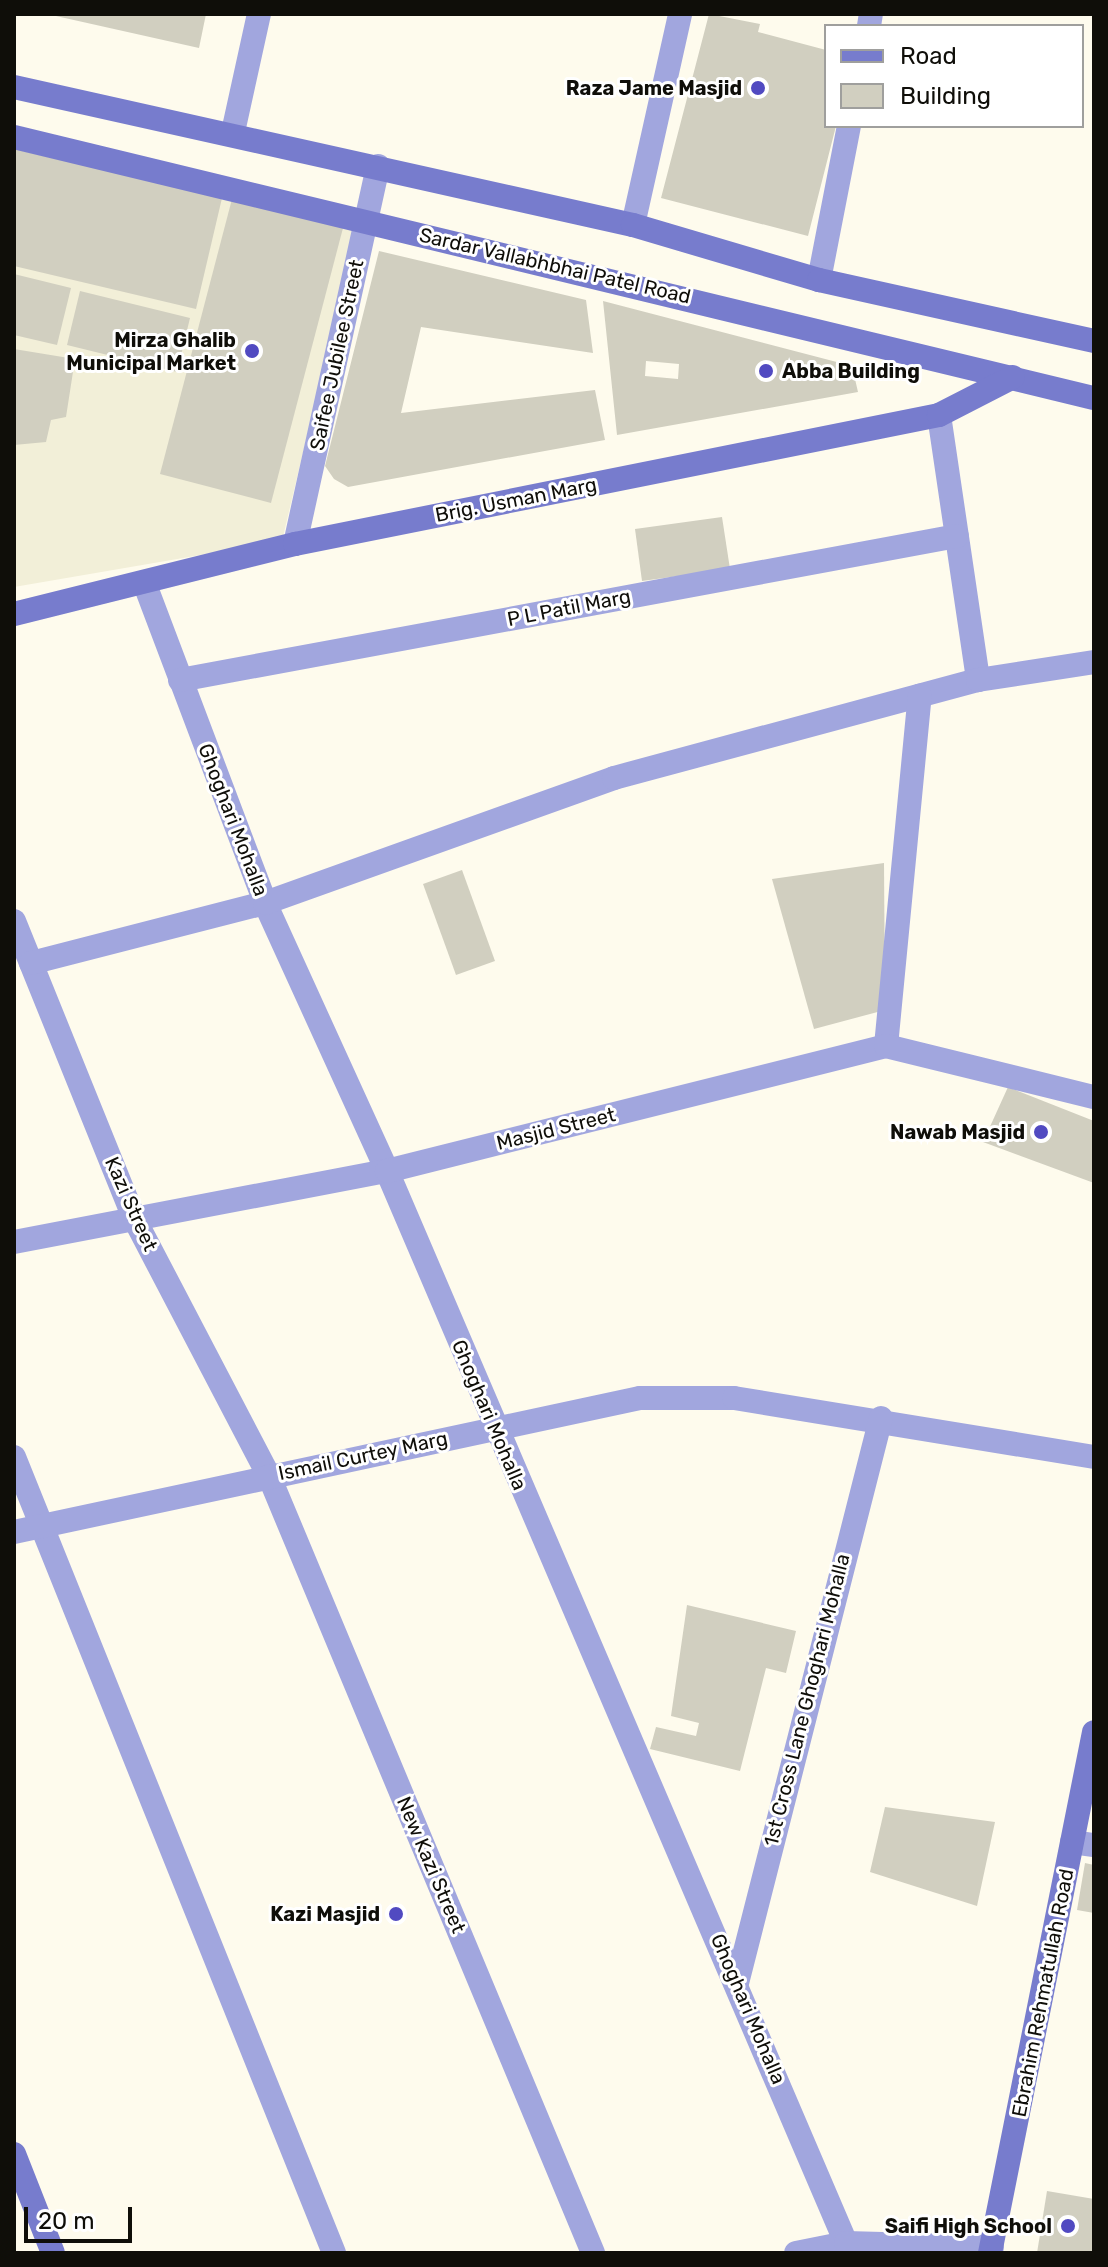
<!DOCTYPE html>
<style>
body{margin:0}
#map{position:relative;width:1108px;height:2267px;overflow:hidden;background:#fefbed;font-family:Rubik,sans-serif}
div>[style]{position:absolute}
.built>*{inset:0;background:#f2efd8}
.building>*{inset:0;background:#d1cfc0}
.street>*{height:24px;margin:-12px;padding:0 12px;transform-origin:12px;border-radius:12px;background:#a1a6de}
.secondary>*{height:24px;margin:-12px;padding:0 12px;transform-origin:12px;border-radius:12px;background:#777ccd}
.dots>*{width:22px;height:22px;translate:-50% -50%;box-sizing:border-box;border:4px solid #fff;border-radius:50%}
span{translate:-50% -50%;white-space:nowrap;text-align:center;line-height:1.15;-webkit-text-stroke:6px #fff;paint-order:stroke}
.poi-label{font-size:20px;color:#0f0e09;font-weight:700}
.right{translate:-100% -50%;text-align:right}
.left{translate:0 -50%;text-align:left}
.street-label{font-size:20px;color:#0f0e09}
.frame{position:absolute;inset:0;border:16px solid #0f0e09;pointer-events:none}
.legend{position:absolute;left:824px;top:24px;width:260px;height:104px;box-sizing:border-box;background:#fff;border:2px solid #9f9f9d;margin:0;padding:10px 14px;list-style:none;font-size:24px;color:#0f0e09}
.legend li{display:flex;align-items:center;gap:16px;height:40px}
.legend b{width:40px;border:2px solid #9f9f9d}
.scale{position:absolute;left:24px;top:2207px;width:108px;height:36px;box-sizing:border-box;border:4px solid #0f0e09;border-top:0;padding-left:10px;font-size:24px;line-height:28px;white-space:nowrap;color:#0f0e09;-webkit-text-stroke:6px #fff;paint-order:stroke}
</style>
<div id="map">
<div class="built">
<i style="clip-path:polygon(14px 130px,359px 216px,282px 541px,14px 587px)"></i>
</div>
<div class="building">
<i style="clip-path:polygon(47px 14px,206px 14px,199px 48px)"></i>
<i style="clip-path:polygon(709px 14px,760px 24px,758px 32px,826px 50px,826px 126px,836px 126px,808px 236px,661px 198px)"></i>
<i style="clip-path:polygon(14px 149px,222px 198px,196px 309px,14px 266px)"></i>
<i style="clip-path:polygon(232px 199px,343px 228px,271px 503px,160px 474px)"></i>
<i style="clip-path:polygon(379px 251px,586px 300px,593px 353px,421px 327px,401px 413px,595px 390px,605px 440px,348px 487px,334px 479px,325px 466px)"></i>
<i style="clip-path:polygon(14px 274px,71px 288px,57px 345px,14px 335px)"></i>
<i style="clip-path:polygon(80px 291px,190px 318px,177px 372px,67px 345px)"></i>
<i style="clip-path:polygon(evenodd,603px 301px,852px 366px,858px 392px,617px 435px,603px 301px,646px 361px,679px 364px,678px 379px,645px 376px,646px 361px)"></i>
<i style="clip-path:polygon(14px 349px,75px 359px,66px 417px,51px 420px,46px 442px,14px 445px)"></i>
<i style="clip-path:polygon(722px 517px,730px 569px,642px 581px,635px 529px)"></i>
<i style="clip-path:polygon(884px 863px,885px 1010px,814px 1029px,772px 879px)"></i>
<i style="clip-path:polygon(462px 870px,495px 961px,456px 975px,423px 884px)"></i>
<i style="clip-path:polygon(1008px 1087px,1094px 1121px,1094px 1183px,983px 1142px)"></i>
<i style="clip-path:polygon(687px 1605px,796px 1631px,786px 1673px,766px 1668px,740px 1771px,650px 1749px,656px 1727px,696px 1736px,699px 1723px,671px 1716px)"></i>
<i style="clip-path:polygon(885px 1807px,995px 1822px,977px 1906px,870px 1872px)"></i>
<i style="clip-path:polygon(1085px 1863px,1094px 1865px,1094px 1913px,1077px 1910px)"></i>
<i style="clip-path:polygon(1047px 2191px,1094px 2199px,1094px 2253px,1037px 2253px)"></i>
</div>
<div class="street">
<i style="left:869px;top:26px;width:12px;rotate:-81deg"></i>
<i style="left:233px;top:132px;width:121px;rotate:-77.6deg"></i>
<i style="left:633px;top:225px;width:216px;rotate:-77.4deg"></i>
<i style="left:819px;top:280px;width:157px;rotate:-79deg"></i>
<i style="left:939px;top:415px;width:268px;rotate:81.6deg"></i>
<i style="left:295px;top:544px;width:387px;rotate:-77.6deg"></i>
<i style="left:144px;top:582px;width:343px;rotate:69.3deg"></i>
<i style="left:265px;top:903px;width:294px;rotate:65.5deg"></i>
<i style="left:387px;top:1171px;width:1166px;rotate:66.82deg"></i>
<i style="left:180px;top:680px;width:790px;rotate:-10.5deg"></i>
<i style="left:14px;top:921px;width:323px;rotate:68deg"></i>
<i style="left:135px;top:1220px;width:289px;rotate:62.4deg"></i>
<i style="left:269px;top:1476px;width:842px;rotate:67.36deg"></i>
<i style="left:31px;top:963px;width:242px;rotate:-14.4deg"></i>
<i style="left:265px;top:903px;width:371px;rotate:-19.7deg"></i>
<i style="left:614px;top:778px;width:377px;rotate:-15.1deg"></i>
<i style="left:978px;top:680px;width:117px;rotate:-8.8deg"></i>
<i style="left:886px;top:1046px;width:352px;rotate:-84.5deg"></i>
<i style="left:14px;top:1242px;width:380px;rotate:-10.8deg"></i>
<i style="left:387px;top:1171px;width:514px;rotate:-14.06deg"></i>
<i style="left:886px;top:1046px;width:214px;rotate:13.8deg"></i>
<i style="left:14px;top:1457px;width:858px;rotate:68.1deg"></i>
<i style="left:14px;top:1532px;width:640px;rotate:-12.08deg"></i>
<i style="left:640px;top:1398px;width:94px"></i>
<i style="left:734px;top:1398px;width:365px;rotate:9.3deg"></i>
<i style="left:1072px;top:1842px;width:22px;rotate:8deg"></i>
<i style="left:737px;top:1983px;width:583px;rotate:-75.7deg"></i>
<i style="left:796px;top:2253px;width:51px;rotate:-11.3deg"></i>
<i style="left:846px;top:2243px;width:146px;rotate:1.6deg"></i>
</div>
<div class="secondary">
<i style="left:14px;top:87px;width:634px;rotate:12.57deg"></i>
<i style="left:633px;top:225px;width:194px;rotate:16.5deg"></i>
<i style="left:819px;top:280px;width:282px;rotate:12.5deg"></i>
<i style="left:14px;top:137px;width:1111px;rotate:13.59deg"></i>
<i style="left:14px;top:614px;width:290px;rotate:-14deg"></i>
<i style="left:295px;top:544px;width:657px;rotate:-11.33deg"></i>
<i style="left:939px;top:415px;width:83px;rotate:-27.2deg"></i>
<i style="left:14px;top:2154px;width:106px;rotate:68.5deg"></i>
<i style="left:990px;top:2253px;width:531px;rotate:-78.71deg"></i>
</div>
<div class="dots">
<i style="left:758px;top:88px;background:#514ac1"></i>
<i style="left:252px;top:351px;background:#514ac1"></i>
<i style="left:766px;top:371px;background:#514ac1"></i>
<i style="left:1041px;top:1132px;background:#514ac1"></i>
<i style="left:396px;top:1914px;background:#514ac1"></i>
<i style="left:1068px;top:2226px;background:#514ac1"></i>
</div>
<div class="poi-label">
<span class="right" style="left:742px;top:88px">Raza Jame Masjid</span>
<span class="right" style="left:236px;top:352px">Mirza Ghalib<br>Municipal Market</span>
<span class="left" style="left:782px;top:371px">Abba Building</span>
<span class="right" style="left:1025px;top:1132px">Nawab Masjid</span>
<span class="right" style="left:380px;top:1914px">Kazi Masjid</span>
<span class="right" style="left:1052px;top:2226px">Saifi High School</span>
</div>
<div class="street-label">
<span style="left:555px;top:266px;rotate:13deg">Sardar Vallabhbhai Patel Road</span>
<span style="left:337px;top:355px;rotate:-78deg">Saifee Jubilee Street</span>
<span style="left:516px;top:500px;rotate:-11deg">Brig. Usman Marg</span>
<span style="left:569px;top:608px;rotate:-11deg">P L Patil Marg</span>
<span style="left:233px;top:820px;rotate:69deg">Ghoghari Mohalla</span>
<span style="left:556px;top:1129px;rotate:-14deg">Masjid Street</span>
<span style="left:131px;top:1204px;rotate:66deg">Kazi Street</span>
<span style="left:489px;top:1415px;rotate:67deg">Ghoghari Mohalla</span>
<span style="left:363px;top:1456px;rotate:-12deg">Ismail Curtey Marg</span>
<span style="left:807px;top:1700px;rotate:-76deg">1st Cross Lane Ghoghari Mohalla</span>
<span style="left:431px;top:1865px;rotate:67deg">New Kazi Street</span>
<span style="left:1043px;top:1993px;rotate:-79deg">Ebrahim Rehmatullah Road</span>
<span style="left:748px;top:2009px;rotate:67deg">Ghoghari Mohalla</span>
</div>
<div class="frame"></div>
<ul class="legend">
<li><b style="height:10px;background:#777ccd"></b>Road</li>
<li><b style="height:22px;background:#d1cfc0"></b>Building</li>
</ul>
<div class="scale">20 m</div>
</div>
